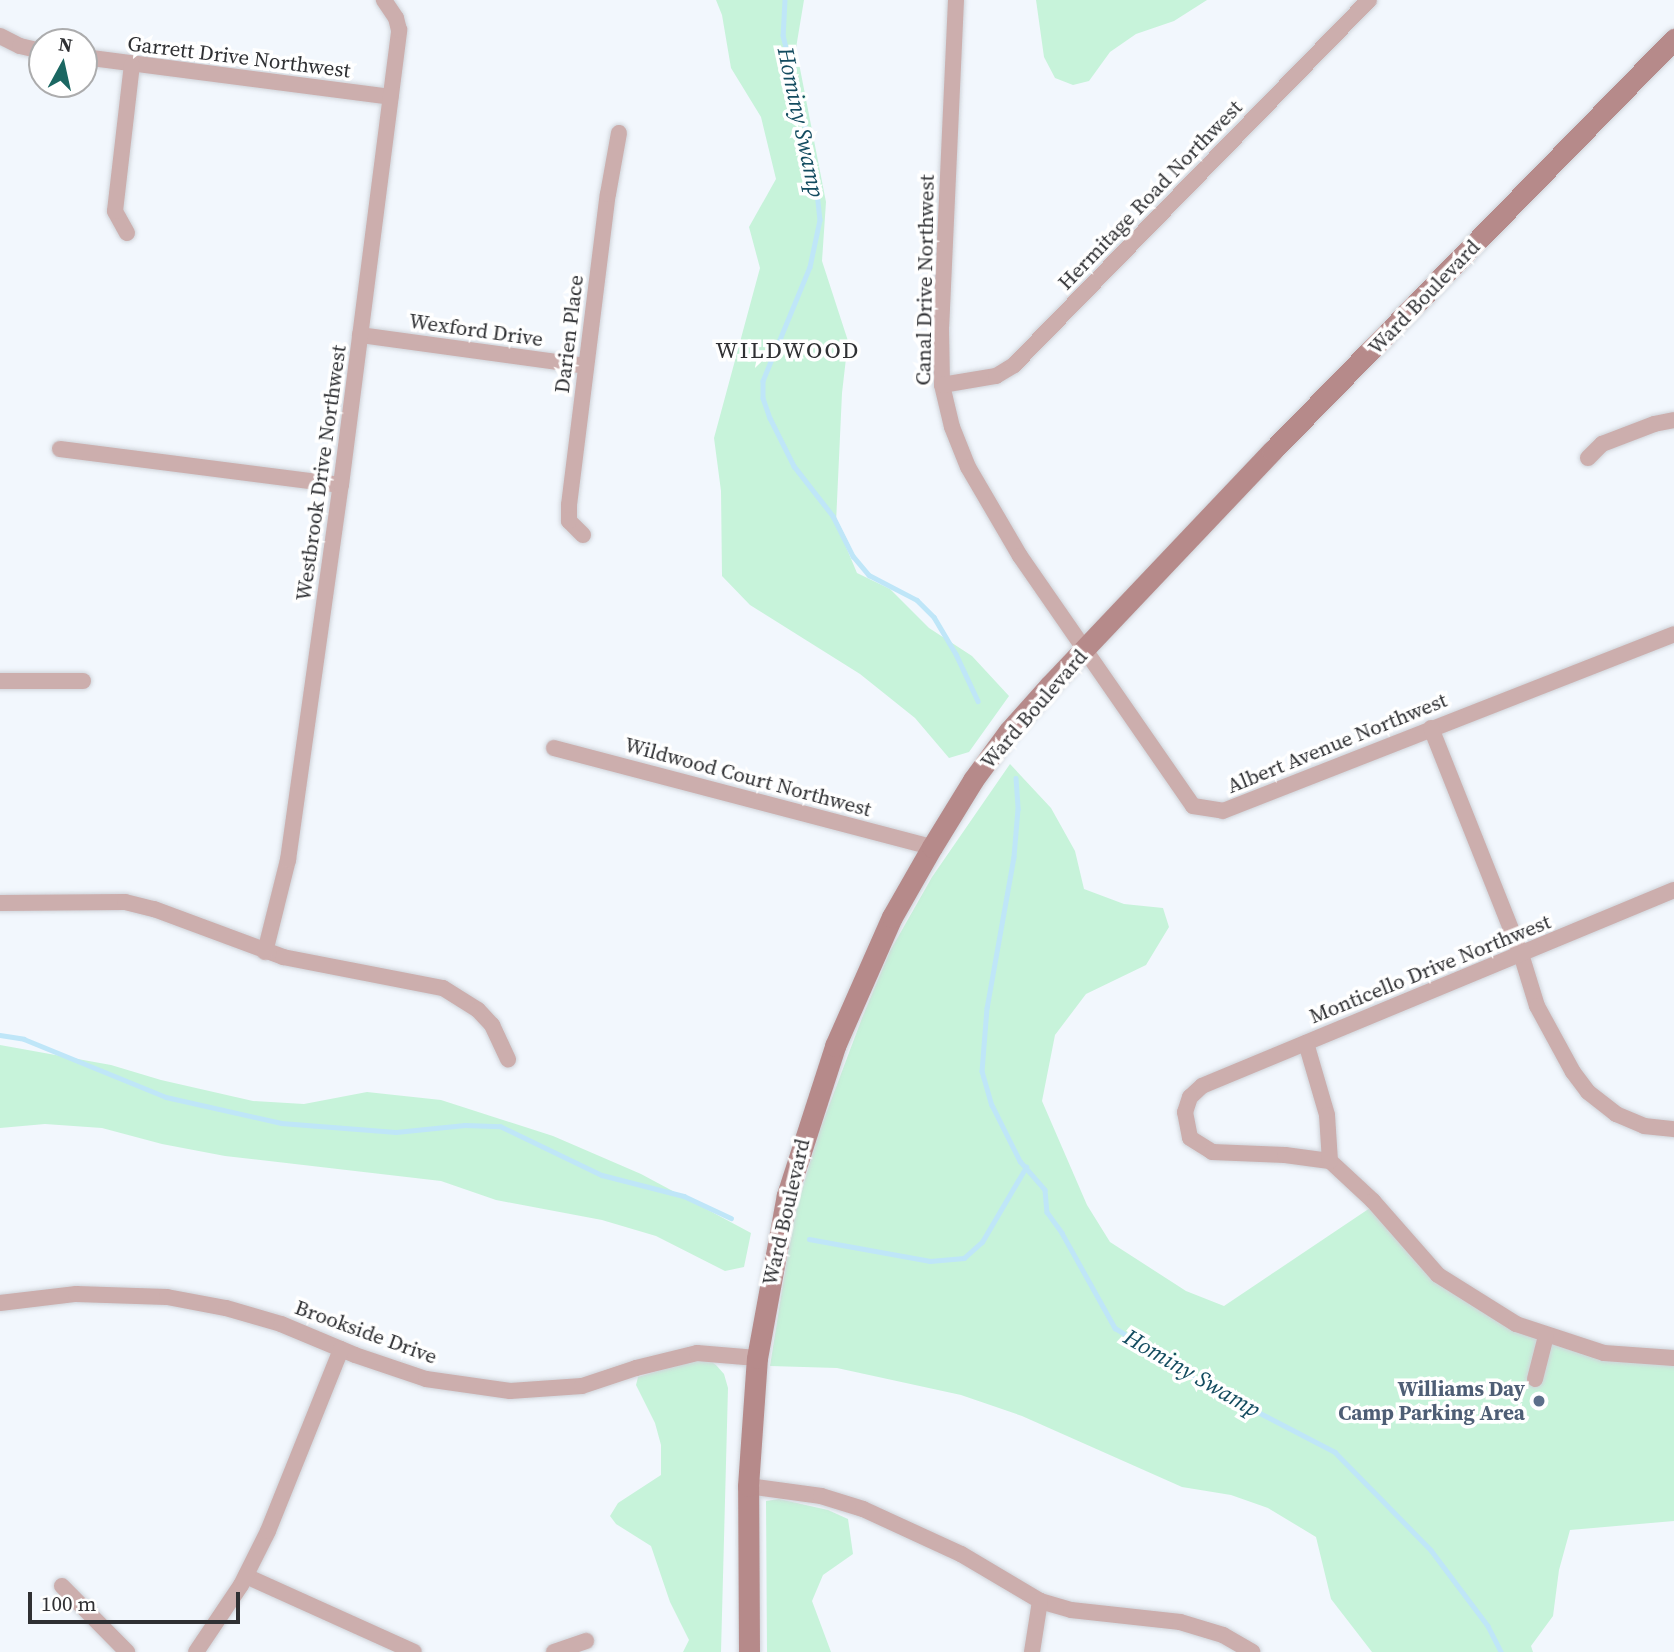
<!DOCTYPE html>
<style>
body{margin:0}
#map{position:relative;width:1674px;height:1652px;overflow:hidden;background:#f2f7fd;font-family:"Source Serif 4",serif}
div>[style]{position:absolute}
.green>*{inset:0;background:#c7f3da}
.stream>*{height:4.5px;margin:-2.25px;padding:0 2.25px;transform-origin:2.25px;border-radius:2.25px;background:#bfe6f8}
.roads{filter:drop-shadow(0 0 2px #cfd3d9) drop-shadow(0 0 2px #cfd3d9)}
.street>*{height:16px;margin:-8px;padding:0 8px;transform-origin:8px;border-radius:8px;background:#ccaead}
.secondary>*{height:21px;margin:-10.5px;padding:0 10.5px;transform-origin:10.5px;border-radius:10.5px;background:#b68a8a}
.dots>*{width:19px;height:19px;translate:-50% -50%;box-sizing:border-box;border:4px solid #fff;border-radius:50%}
span{translate:-50% -50%;white-space:nowrap;text-align:center;line-height:1.15;-webkit-text-stroke:7px #fff;paint-order:stroke}
.street-label{font-size:21px;color:#2f3033}
.service-label{font-size:21px;color:#4e5e75;font-weight:700}
.right{translate:-100% -50%;text-align:right}
.water-label{font-size:23px;color:#134b5f;font-style:italic}
.neighbourhood-label{font-size:23px;color:#2f3033;letter-spacing:2px}
.north{position:absolute;left:28px;top:28px;width:70px;height:70px;box-sizing:border-box;background:#fff;border:2px solid #acacad;border-radius:50%;rotate:8deg;font-size:19px;font-weight:700;line-height:28px;text-align:center;color:#2f3033}
.north::after{content:'';display:block;margin:auto;width:24px;height:32px;background:#1b6762;clip-path:polygon(50% 0,100% 100%,50% 72%,0 100%)}
.scale{position:absolute;left:28px;top:1592px;width:212px;height:32px;box-sizing:border-box;border:4px solid #2f3033;border-top:0;padding-left:9px;font-size:21px;line-height:24px;white-space:nowrap;color:#2f3033;-webkit-text-stroke:5px #fff;paint-order:stroke}
</style>
<div id="map">
<div class="green">
<i style="clip-path:polygon(716px 0,804px 0,796px 48px,826px 202px,822px 261px,848px 341px,842px 393px,836px 523px,857px 573px,890px 589px,929px 628px,972px 656px,1009px 696px,969px 752px,949px 758px,915px 718px,860px 674px,750px 605px,722px 576px,721px 491px,714px 438px,760px 268px,749px 227px,776px 179px,761px 117px,731px 68px,722px 15px)"></i>
<i style="clip-path:polygon(1036px 0,1207px 0,1174px 21px,1136px 34px,1110px 52px,1089px 81px,1073px 85px,1055px 78px,1044px 57px)"></i>
<i style="clip-path:polygon(1010px 764px,1051px 808px,1075px 851px,1084px 889px,1124px 904px,1163px 908px,1169px 927px,1146px 965px,1086px 994px,1055px 1035px,1042px 1101px,1087px 1205px,1110px 1242px,1186px 1291px,1224px 1306px,1370px 1208px,1510px 1329px,1674px 1362px,1674px 1521px,1570px 1530px,1559px 1570px,1553px 1616px,1531px 1646px,1533px 1652px,1372px 1652px,1331px 1599px,1316px 1537px,1268px 1508px,1231px 1495px,1182px 1487px,1022px 1416px,961px 1395px,837px 1368px,770px 1366px,793px 1221px,818px 1135px,862px 1018px,890px 951px,932px 877px)"></i>
<i style="clip-path:polygon(0 1045px,111px 1065px,161px 1080px,253px 1101px,304px 1104px,367px 1092px,441px 1100px,553px 1136px,641px 1174px,751px 1233px,744px 1267px,725px 1271px,656px 1236px,602px 1220px,496px 1200px,441px 1181px,225px 1156px,162px 1144px,102px 1128px,45px 1124px,0 1128px)"></i>
<i style="clip-path:polygon(694px 1360px,709px 1360px,716px 1365px,724px 1374px,728px 1388px,721px 1652px,683px 1652px,689px 1640px,670px 1602px,651px 1546px,616px 1524px,610px 1516px,618px 1503px,661px 1475px,661px 1445px,655px 1423px,636px 1385px,638px 1377px)"></i>
<i style="clip-path:polygon(779px 1499px,828px 1510px,848px 1519px,853px 1554px,823px 1575px,812px 1601px,831px 1652px,767px 1652px,766px 1501px)"></i>
</div>
<div class="stream">
<i style="left:785px;top:0;width:35px;rotate:93deg"></i>
<i style="left:783px;top:35px;width:133px;rotate:76.5deg"></i>
<i style="left:814px;top:164px;width:56px;rotate:83.9deg"></i>
<i style="left:820px;top:220px;width:48px;rotate:102deg"></i>
<i style="left:810px;top:267px;width:123px;rotate:112.4deg"></i>
<i style="left:763px;top:381px;width:17px;rotate:90deg"></i>
<i style="left:763px;top:398px;width:21px;rotate:71deg"></i>
<i style="left:770px;top:418px;width:54px;rotate:63.4deg"></i>
<i style="left:794px;top:466px;width:63px;rotate:52deg"></i>
<i style="left:833px;top:516px;width:45px;rotate:63.4deg"></i>
<i style="left:853px;top:556px;width:25px;rotate:50deg"></i>
<i style="left:869px;top:575px;width:54px;rotate:27.5deg"></i>
<i style="left:917px;top:600px;width:24px;rotate:45deg"></i>
<i style="left:934px;top:617px;width:43px;rotate:59.3deg"></i>
<i style="left:956px;top:654px;width:52px;rotate:64.9deg"></i>
<i style="left:1016px;top:778px;width:31px;rotate:86deg"></i>
<i style="left:1018px;top:809px;width:48px;rotate:94.8deg"></i>
<i style="left:1014px;top:857px;width:153px;rotate:100.1deg"></i>
<i style="left:987px;top:1008px;width:63px;rotate:94.5deg"></i>
<i style="left:982px;top:1071px;width:35px;rotate:74deg"></i>
<i style="left:992px;top:1105px;width:63px;rotate:63.4deg"></i>
<i style="left:1020px;top:1161px;width:38px;rotate:49deg"></i>
<i style="left:1045px;top:1190px;width:22px;rotate:85deg"></i>
<i style="left:1047px;top:1212px;width:26px;rotate:54deg"></i>
<i style="left:1062px;top:1233px;width:109px;rotate:60.8deg"></i>
<i style="left:1115px;top:1328px;width:103px;rotate:32.3deg"></i>
<i style="left:1202px;top:1383px;width:150px;rotate:27.4deg"></i>
<i style="left:1335px;top:1452px;width:137px;rotate:45.6deg"></i>
<i style="left:1431px;top:1550px;width:95px;rotate:53.1deg"></i>
<i style="left:1488px;top:1626px;width:29px;rotate:63deg"></i>
<i style="left:0;top:1035px;width:24px;rotate:9deg"></i>
<i style="left:24px;top:1039px;width:153px;rotate:22.2deg"></i>
<i style="left:166px;top:1097px;width:118px;rotate:12.7deg"></i>
<i style="left:281px;top:1123px;width:115px;rotate:4.5deg"></i>
<i style="left:396px;top:1132px;width:69px;rotate:-5.8deg"></i>
<i style="left:465px;top:1125px;width:35px;rotate:2deg"></i>
<i style="left:500px;top:1126px;width:113px;rotate:25.7deg"></i>
<i style="left:602px;top:1175px;width:85px;rotate:14.4deg"></i>
<i style="left:684px;top:1196px;width:52px;rotate:25.1deg"></i>
<i style="left:809px;top:1239px;width:123px;rotate:10.3deg"></i>
<i style="left:930px;top:1261px;width:34px;rotate:-5deg"></i>
<i style="left:964px;top:1258px;width:24px;rotate:-42deg"></i>
<i style="left:982px;top:1242px;width:87px;rotate:-59.6deg"></i>
</div>
<div class="roads">
<div class="street">
<i style="left:956px;top:0;width:327px;rotate:92.6deg"></i>
<i style="left:941px;top:327px;width:58px;rotate:89deg"></i>
<i style="left:942px;top:385px;width:43px;rotate:76.6deg"></i>
<i style="left:952px;top:427px;width:43px;rotate:68.2deg"></i>
<i style="left:968px;top:467px;width:103px;rotate:59.7deg"></i>
<i style="left:1020px;top:556px;width:304px;rotate:55.3deg"></i>
<i style="left:1193px;top:806px;width:30px;rotate:9deg"></i>
<i style="left:1223px;top:811px;width:484px;rotate:-21.4deg"></i>
<i style="left:0;top:36px;width:22px;rotate:27deg"></i>
<i style="left:20px;top:46px;width:23px;rotate:13deg"></i>
<i style="left:84px;top:57px;width:309px;rotate:7.4deg"></i>
<i style="left:127px;top:233px;width:25px;rotate:-119deg"></i>
<i style="left:115px;top:211px;width:147px;rotate:-83.4deg"></i>
<i style="left:360px;top:335px;width:227px;rotate:7.8deg"></i>
<i style="left:942px;top:385px;width:55px;rotate:-9.5deg"></i>
<i style="left:996px;top:376px;width:21px;rotate:-31deg"></i>
<i style="left:1014px;top:365px;width:509px;rotate:-45.8deg"></i>
<i style="left:60px;top:449px;width:283px;rotate:7.3deg"></i>
<i style="left:1588px;top:458px;width:20px;rotate:-45deg"></i>
<i style="left:1602px;top:444px;width:56px;rotate:-21deg"></i>
<i style="left:1654px;top:424px;width:20px;rotate:-11deg"></i>
<i style="left:583px;top:535px;width:20px;rotate:-135deg"></i>
<i style="left:569px;top:521px;width:16px;rotate:-90deg"></i>
<i style="left:569px;top:505px;width:313px;rotate:-82.9deg"></i>
<i style="left:608px;top:194px;width:62px;rotate:-79.8deg"></i>
<i style="left:0;top:681px;width:83px"></i>
<i style="left:1431px;top:728px;width:243px;rotate:68.3deg"></i>
<i style="left:1521px;top:954px;width:54px;rotate:72.9deg"></i>
<i style="left:1537px;top:1006px;width:75px;rotate:61.4deg"></i>
<i style="left:1573px;top:1072px;width:25px;rotate:53deg"></i>
<i style="left:1588px;top:1092px;width:36px;rotate:38deg"></i>
<i style="left:1616px;top:1114px;width:30px;rotate:23deg"></i>
<i style="left:1644px;top:1126px;width:30px;rotate:6deg"></i>
<i style="left:554px;top:748px;width:391px;rotate:14.7deg"></i>
<i style="left:1674px;top:890px;width:511px;rotate:157.45deg"></i>
<i style="left:1202px;top:1086px;width:16px;rotate:137deg"></i>
<i style="left:1190px;top:1097px;width:16px;rotate:108deg"></i>
<i style="left:1185px;top:1112px;width:26px;rotate:79deg"></i>
<i style="left:1190px;top:1138px;width:26px;rotate:32deg"></i>
<i style="left:1212px;top:1152px;width:73px;rotate:2.4deg"></i>
<i style="left:1285px;top:1155px;width:45px;rotate:7.6deg"></i>
<i style="left:1330px;top:1161px;width:59px;rotate:42.9deg"></i>
<i style="left:1373px;top:1201px;width:98px;rotate:48.7deg"></i>
<i style="left:1438px;top:1275px;width:92px;rotate:32.1deg"></i>
<i style="left:1516px;top:1324px;width:93px;rotate:18.2deg"></i>
<i style="left:1604px;top:1353px;width:70px;rotate:4.1deg"></i>
<i style="left:0;top:903px;width:125px;rotate:-0.5deg"></i>
<i style="left:125px;top:902px;width:30px;rotate:14deg"></i>
<i style="left:154px;top:909px;width:138px;rotate:20.4deg"></i>
<i style="left:283px;top:957px;width:163px;rotate:11deg"></i>
<i style="left:443px;top:988px;width:41px;rotate:32.2deg"></i>
<i style="left:478px;top:1010px;width:21px;rotate:47deg"></i>
<i style="left:492px;top:1025px;width:38px;rotate:65deg"></i>
<i style="left:265px;top:952px;width:95px;rotate:-76deg"></i>
<i style="left:288px;top:860px;width:379px;rotate:-82deg"></i>
<i style="left:341px;top:485px;width:459px;rotate:-82.7deg"></i>
<i style="left:399px;top:30px;width:12px;rotate:-104deg"></i>
<i style="left:396px;top:18px;width:22px;rotate:-124deg"></i>
<i style="left:1306px;top:1043px;width:75px;rotate:73.7deg"></i>
<i style="left:1327px;top:1115px;width:46px;rotate:86.3deg"></i>
<i style="left:0;top:1303px;width:77px;rotate:-6.8deg"></i>
<i style="left:76px;top:1294px;width:91px;rotate:1.9deg"></i>
<i style="left:167px;top:1297px;width:60px;rotate:10.6deg"></i>
<i style="left:226px;top:1308px;width:57px;rotate:16.2deg"></i>
<i style="left:281px;top:1324px;width:80px;rotate:22.7deg"></i>
<i style="left:355px;top:1355px;width:75px;rotate:18.7deg"></i>
<i style="left:426px;top:1379px;width:85px;rotate:8.1deg"></i>
<i style="left:510px;top:1391px;width:72px;rotate:-4deg"></i>
<i style="left:582px;top:1386px;width:57px;rotate:-18.4deg"></i>
<i style="left:636px;top:1368px;width:63px;rotate:-13.8deg"></i>
<i style="left:697px;top:1353px;width:60px;rotate:4.8deg"></i>
<i style="left:1535px;top:1379px;width:44px;rotate:-75.7deg"></i>
<i style="left:748px;top:1486px;width:74px;rotate:7.8deg"></i>
<i style="left:821px;top:1496px;width:44px;rotate:17.2deg"></i>
<i style="left:863px;top:1509px;width:108px;rotate:24.7deg"></i>
<i style="left:961px;top:1554px;width:92px;rotate:30.7deg"></i>
<i style="left:1040px;top:1601px;width:32px;rotate:16deg"></i>
<i style="left:1071px;top:1610px;width:110px;rotate:6.3deg"></i>
<i style="left:1180px;top:1622px;width:45px;rotate:16.8deg"></i>
<i style="left:1223px;top:1635px;width:34px;rotate:30deg"></i>
<i style="left:246px;top:1576px;width:184px;rotate:24.3deg"></i>
<i style="left:62px;top:1586px;width:93px;rotate:45.4deg"></i>
<i style="left:196px;top:1652px;width:81px;rotate:-56.1deg"></i>
<i style="left:241px;top:1585px;width:60px;rotate:-63.4deg"></i>
<i style="left:268px;top:1531px;width:196px;rotate:-68.1deg"></i>
<i style="left:554px;top:1652px;width:34px;rotate:-19deg"></i>
<i style="left:1032px;top:1652px;width:52px;rotate:-81.1deg"></i>
</div>
<div class="secondary">
<i style="left:749px;top:1652px;width:166px;rotate:-90.3deg"></i>
<i style="left:748px;top:1486px;width:128px;rotate:-86deg"></i>
<i style="left:757px;top:1358px;width:166px;rotate:-79.6deg"></i>
<i style="left:787px;top:1195px;width:157px;rotate:-72.1deg"></i>
<i style="left:835px;top:1046px;width:141px;rotate:-66.2deg"></i>
<i style="left:892px;top:917px;width:81px;rotate:-60.3deg"></i>
<i style="left:932px;top:847px;width:79px;rotate:-58.5deg"></i>
<i style="left:973px;top:780px;width:61px;rotate:-53.7deg"></i>
<i style="left:1009px;top:731px;width:62px;rotate:-48.3deg"></i>
<i style="left:1050px;top:685px;width:323px;rotate:-46.5deg"></i>
<i style="left:1272px;top:451px;width:576px;rotate:-45.7deg"></i>
</div>
</div>
<div class="dots">
<i style="left:1539px;top:1401px;background:#5c6f8a"></i>
</div>
<div class="street-label">
<span style="left:239px;top:57px;rotate:7deg">Garrett Drive Northwest</span>
<span style="left:1150px;top:195px;rotate:-46deg">Hermitage Road Northwest</span>
<span style="left:925px;top:280px;rotate:-89deg">Canal Drive Northwest</span>
<span style="left:1424px;top:297px;rotate:-46deg">Ward Boulevard</span>
<span style="left:476px;top:330px;rotate:8deg">Wexford Drive</span>
<span style="left:569px;top:334px;rotate:-83deg">Darien Place</span>
<span style="left:321px;top:473px;rotate:-82deg">Westbrook Drive Northwest</span>
<span style="left:1034px;top:709px;rotate:-49deg">Ward Boulevard</span>
<span style="left:1337px;top:743px;rotate:-22deg">Albert Avenue Northwest</span>
<span style="left:748px;top:777px;rotate:15deg">Wildwood Court Northwest</span>
<span style="left:1430px;top:969px;rotate:-22deg">Monticello Drive Northwest</span>
<span style="left:786px;top:1212px;rotate:-77deg">Ward Boulevard</span>
<span style="left:366px;top:1332px;rotate:20deg">Brookside Drive</span>
</div>
<div class="service-label">
<span class="right" style="left:1525px;top:1401px">Williams Day<br>Camp Parking Area</span>
</div>
<div class="water-label">
<span style="left:801px;top:122px;rotate:78deg">Hominy Swamp</span>
<span style="left:1192px;top:1373px;rotate:30deg">Hominy Swamp</span>
</div>
<div class="neighbourhood-label">
<span style="left:788px;top:350px">WILDWOOD</span>
</div>
<div class="north">N</div>
<div class="scale">100 m</div>
</div>
